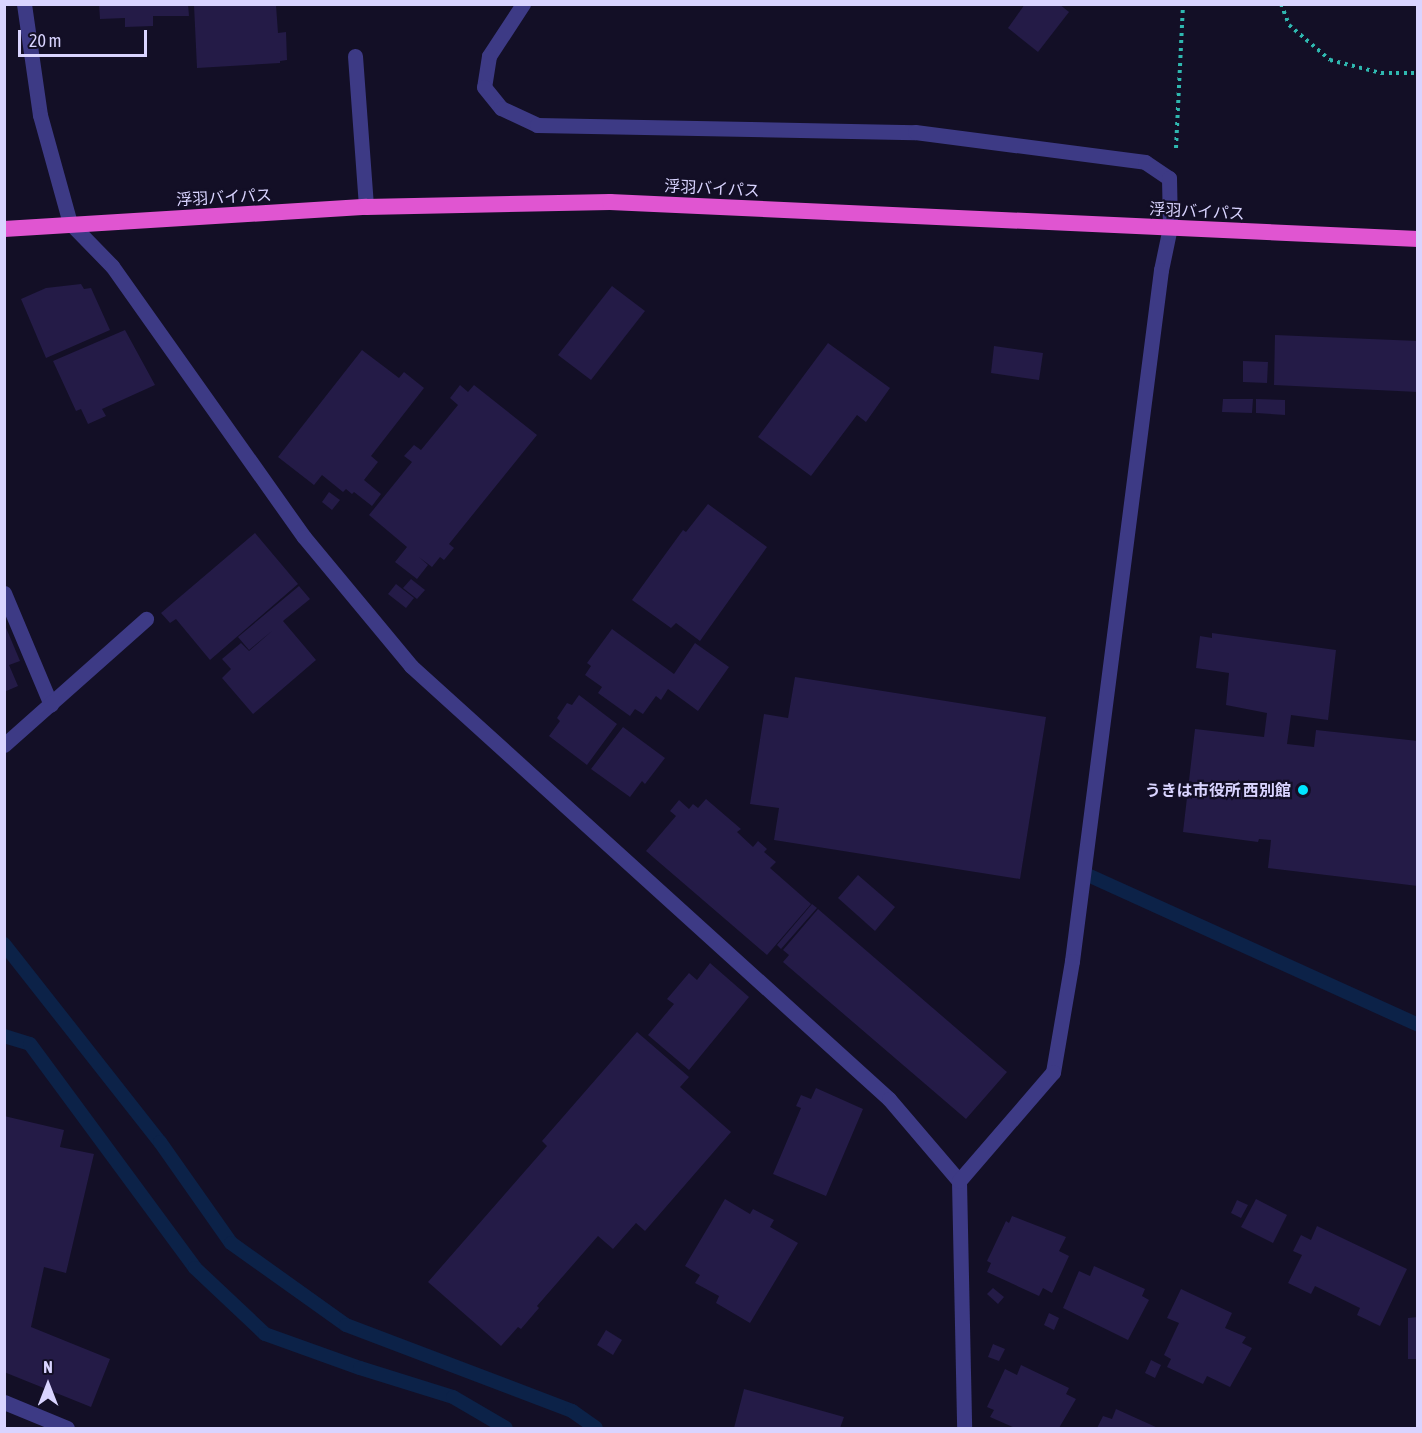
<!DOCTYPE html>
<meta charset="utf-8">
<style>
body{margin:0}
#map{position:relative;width:1422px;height:1433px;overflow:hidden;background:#130f26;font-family:"Asap Condensed","Noto Sans JP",sans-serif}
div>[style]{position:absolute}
.stream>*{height:14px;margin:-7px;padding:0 7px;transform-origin:7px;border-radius:7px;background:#0c2248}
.building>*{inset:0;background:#241b47}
.path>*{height:4px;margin-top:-2px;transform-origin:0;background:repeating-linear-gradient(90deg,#2fb8b0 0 3px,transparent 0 7.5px)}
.service>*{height:15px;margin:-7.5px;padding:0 7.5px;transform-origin:7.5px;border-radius:7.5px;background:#3d3a85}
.minor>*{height:15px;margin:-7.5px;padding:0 7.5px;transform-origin:7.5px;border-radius:7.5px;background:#3d3a85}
.trunk>*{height:16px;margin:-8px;padding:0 8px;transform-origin:8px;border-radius:8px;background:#e055d1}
.dots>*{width:16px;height:16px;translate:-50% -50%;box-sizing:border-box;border:3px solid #130f26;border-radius:50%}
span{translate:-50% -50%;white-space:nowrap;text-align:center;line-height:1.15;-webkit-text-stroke:4.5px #130f26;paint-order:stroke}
.street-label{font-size:16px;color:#d9d4ff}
.poi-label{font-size:16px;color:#d9d4ff;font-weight:700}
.right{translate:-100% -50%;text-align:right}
.frame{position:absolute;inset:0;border:6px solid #d9d4ff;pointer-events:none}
.north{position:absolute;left:18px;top:1355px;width:60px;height:60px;-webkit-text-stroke:4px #130f26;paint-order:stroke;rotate:0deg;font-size:16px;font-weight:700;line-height:24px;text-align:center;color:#d9d4ff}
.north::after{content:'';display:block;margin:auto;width:21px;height:27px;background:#d9d4ff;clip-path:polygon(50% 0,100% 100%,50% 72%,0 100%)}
.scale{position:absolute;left:18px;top:30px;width:129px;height:27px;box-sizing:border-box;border:3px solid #d9d4ff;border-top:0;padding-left:8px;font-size:18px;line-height:21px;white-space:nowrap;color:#d9d4ff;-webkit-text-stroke:4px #130f26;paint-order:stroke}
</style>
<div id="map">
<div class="stream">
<i style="left:1090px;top:876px;width:360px;rotate:24.4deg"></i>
<i style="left:4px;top:944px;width:252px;rotate:51.8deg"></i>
<i style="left:160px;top:1142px;width:123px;rotate:54.9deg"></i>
<i style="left:231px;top:1243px;width:141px;rotate:35.5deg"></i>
<i style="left:346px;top:1325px;width:242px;rotate:20.8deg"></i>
<i style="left:572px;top:1411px;width:29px;rotate:35deg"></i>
<i style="left:4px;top:1036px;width:27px;rotate:17deg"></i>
<i style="left:30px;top:1044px;width:278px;rotate:53.6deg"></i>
<i style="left:195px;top:1268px;width:96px;rotate:43.3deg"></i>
<i style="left:265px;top:1334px;width:101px;rotate:19.7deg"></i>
<i style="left:360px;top:1368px;width:97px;rotate:17.3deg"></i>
<i style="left:453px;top:1397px;width:61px;rotate:30.3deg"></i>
</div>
<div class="building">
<i style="clip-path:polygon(99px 4px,188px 4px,189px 16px,153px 16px,153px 26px,125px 27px,125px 18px,100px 19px)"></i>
<i style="clip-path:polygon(1025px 4px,1059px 4px,1069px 12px,1038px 52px,1008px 28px)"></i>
<i style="clip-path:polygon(194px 5px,276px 5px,278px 33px,286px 32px,287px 60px,280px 61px,280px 63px,197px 68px)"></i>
<i style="clip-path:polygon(81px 284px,84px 289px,91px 288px,110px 330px,46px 358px,21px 299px,46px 288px)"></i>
<i style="clip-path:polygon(612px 286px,645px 311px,591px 380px,558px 355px)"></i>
<i style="clip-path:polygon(125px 330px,155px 385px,102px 409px,106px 416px,88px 424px,81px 409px,76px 411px,53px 361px)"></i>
<i style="clip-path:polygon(1275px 335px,1418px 341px,1418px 392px,1274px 385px)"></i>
<i style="clip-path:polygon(828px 343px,890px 388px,866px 422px,857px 415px,811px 476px,758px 437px)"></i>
<i style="clip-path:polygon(994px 346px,1043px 353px,1039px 380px,991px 373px)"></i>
<i style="clip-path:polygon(362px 350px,399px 378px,404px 372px,424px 388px,371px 456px,378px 462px,364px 480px,381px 494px,372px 506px,354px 492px,352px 494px,346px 489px,343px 492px,322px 475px,314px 485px,278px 457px)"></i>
<i style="clip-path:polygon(1243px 361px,1268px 362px,1267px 383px,1243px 382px)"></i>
<i style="clip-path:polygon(460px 385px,468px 392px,474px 385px,537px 435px,449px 544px,454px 548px,444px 560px,440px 557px,432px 567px,419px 557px,428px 565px,417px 579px,395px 562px,407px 547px,369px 515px,412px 462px,404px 456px,414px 445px,421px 450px,458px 405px,450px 398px)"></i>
<i style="clip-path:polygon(1223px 399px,1253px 399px,1252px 413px,1222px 412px)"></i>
<i style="clip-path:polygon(1256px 399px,1285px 400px,1285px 415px,1256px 413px)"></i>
<i style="clip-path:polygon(329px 492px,340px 500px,332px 510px,322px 502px)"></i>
<i style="clip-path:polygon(708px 504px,767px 547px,700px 641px,676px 623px,671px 628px,632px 600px,683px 530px,686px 532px)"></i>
<i style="clip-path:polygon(255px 533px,298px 584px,210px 660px,176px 619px,170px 623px,161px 613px)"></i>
<i style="clip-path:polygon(411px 579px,425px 590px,417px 599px,403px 588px)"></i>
<i style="clip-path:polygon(396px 584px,414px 598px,406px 608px,388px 594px)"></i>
<i style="clip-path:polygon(299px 586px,310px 599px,283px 621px,316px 660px,253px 714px,222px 678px,231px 669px,222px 659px,241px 643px,249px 651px,272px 631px,249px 650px,238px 637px)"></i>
<i style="clip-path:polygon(4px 623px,20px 661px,9px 665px,18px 686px,4px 692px)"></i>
<i style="clip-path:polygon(612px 629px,674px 674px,695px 643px,729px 667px,698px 711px,668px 689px,661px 700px,656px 696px,643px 714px,635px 709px,630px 716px,598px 693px,602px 687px,585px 675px,591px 666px,587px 663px)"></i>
<i style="clip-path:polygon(1212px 633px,1336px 650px,1328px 720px,1291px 715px,1287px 744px,1314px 747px,1316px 730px,1418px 741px,1418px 886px,1268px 868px,1271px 840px,1259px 839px,1258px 842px,1183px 832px,1195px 729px,1264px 737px,1267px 713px,1226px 705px,1229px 673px,1196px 668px,1200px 636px,1212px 638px)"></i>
<i style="clip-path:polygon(795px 677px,1046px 717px,1020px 879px,774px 840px,779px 808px,750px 804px,764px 714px,788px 718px)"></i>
<i style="clip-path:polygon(579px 695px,617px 724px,587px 765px,549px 736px,560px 721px,557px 718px,567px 703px,572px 705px)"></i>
<i style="clip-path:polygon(623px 727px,665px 758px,645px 784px,642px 781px,630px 797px,591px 769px)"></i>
<i style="clip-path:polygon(706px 799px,741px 829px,737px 832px,753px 847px,758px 841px,767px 849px,764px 852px,776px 862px,770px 868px,811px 904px,767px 955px,646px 851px,676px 816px,670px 811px,679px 800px,689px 809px,693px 804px,698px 808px)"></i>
<i style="clip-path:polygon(858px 875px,895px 907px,875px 931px,838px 898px)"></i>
<i style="clip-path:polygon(812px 904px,817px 908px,781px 949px,777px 945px)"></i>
<i style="clip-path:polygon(818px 909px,1007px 1072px,966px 1119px,783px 962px,789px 955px,783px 950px)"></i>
<i style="clip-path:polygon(710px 963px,749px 997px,689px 1070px,648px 1035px,674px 1004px,667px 999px,689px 973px,697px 980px)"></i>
<i style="clip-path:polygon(637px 1032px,689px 1077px,680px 1087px,731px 1132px,645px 1231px,636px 1223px,613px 1249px,598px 1236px,537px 1306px,539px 1308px,521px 1329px,518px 1327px,501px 1346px,428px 1282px,547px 1146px,542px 1141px)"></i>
<i style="clip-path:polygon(816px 1088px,863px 1109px,826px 1196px,773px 1174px,801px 1108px,796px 1106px,801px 1095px,811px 1099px)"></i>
<i style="clip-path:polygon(4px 1116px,64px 1130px,60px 1147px,94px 1154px,66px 1273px,44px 1267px,31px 1327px,110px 1359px,91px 1407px,4px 1372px)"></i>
<i style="clip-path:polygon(725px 1199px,750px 1214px,753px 1209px,774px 1220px,770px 1227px,798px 1243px,750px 1323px,716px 1303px,719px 1296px,695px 1283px,700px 1275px,685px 1266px)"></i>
<i style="clip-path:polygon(1256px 1199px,1287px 1215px,1273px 1243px,1241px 1227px)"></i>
<i style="clip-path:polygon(1237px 1200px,1248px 1205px,1241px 1218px,1231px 1213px)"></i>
<i style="clip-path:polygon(1012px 1216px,1066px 1237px,1059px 1251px,1069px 1256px,1052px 1293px,1043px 1288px,1039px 1296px,987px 1272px,991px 1263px,987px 1261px,1006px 1221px,1009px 1223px)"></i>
<i style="clip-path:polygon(1317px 1226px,1407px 1269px,1380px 1326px,1357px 1315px,1360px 1308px,1315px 1286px,1311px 1294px,1288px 1283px,1302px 1255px,1293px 1251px,1301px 1235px,1311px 1240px)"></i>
<i style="clip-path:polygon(1094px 1266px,1145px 1289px,1142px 1296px,1149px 1300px,1128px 1340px,1063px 1308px,1079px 1271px,1090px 1276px)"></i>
<i style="clip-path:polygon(993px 1288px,1004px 1297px,998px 1304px,987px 1294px)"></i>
<i style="clip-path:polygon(1181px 1289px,1232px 1313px,1225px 1328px,1246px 1337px,1242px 1343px,1252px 1348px,1230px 1387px,1207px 1376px,1203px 1384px,1167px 1367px,1171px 1359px,1164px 1355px,1179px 1323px,1167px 1318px)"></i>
<i style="clip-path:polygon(1049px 1313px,1059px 1318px,1054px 1330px,1044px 1325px)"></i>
<i style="clip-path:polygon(1418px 1317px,1418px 1359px,1408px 1359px,1408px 1318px)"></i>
<i style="clip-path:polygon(606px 1330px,622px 1340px,613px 1355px,597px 1345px)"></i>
<i style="clip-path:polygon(993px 1344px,1005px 1349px,999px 1361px,988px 1357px)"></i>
<i style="clip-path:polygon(1151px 1360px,1161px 1365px,1155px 1378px,1145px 1373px)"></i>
<i style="clip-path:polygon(1021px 1365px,1069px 1388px,1066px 1394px,1076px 1399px,1059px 1428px,1015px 1428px,990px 1417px,994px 1410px,987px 1407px,1005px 1369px,1017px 1375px)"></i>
<i style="clip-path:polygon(744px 1389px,844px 1417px,840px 1428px,734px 1428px)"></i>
<i style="clip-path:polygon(1116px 1409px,1158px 1428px,1097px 1428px,1103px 1416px,1112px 1419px)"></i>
</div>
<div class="path">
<i style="left:1281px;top:4px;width:22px;rotate:69deg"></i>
<i style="left:1289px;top:25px;width:54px;rotate:40.5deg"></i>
<i style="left:1330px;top:60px;width:53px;rotate:14.3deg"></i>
<i style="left:1381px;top:73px;width:37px"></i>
<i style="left:1176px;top:148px;width:144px;rotate:-87.2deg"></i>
</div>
<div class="service">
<i style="left:355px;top:56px;width:151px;rotate:85.8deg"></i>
</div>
<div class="minor">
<i style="left:24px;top:4px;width:112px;rotate:81.8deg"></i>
<i style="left:40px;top:115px;width:112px;rotate:74.5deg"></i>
<i style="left:70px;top:223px;width:60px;rotate:45.7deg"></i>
<i style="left:112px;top:266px;width:332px;rotate:54.7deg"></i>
<i style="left:304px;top:537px;width:168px;rotate:50.3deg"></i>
<i style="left:411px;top:666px;width:645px;rotate:42.17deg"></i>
<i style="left:889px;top:1099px;width:108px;rotate:49.5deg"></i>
<i style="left:959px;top:1181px;width:247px;rotate:88.8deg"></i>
<i style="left:523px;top:4px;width:62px;rotate:123.2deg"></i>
<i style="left:489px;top:56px;width:31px;rotate:99deg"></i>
<i style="left:484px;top:87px;width:27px;rotate:51deg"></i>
<i style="left:501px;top:108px;width:40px;rotate:25deg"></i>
<i style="left:537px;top:125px;width:378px;rotate:1.1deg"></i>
<i style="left:915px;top:132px;width:232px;rotate:7.4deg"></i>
<i style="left:1145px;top:162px;width:29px;rotate:34deg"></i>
<i style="left:1169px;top:178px;width:49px;rotate:88.8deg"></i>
<i style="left:1170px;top:227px;width:44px;rotate:101.8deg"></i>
<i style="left:1161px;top:270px;width:697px;rotate:97.34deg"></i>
<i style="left:1072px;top:961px;width:113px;rotate:99.7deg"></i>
<i style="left:1053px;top:1072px;width:144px;rotate:130.8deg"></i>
<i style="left:4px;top:593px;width:121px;rotate:67.2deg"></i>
<i style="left:4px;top:745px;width:190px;rotate:-41.6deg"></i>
<i style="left:4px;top:1402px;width:68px;rotate:22.4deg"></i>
</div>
<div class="trunk">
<i style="left:4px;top:229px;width:363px;rotate:-3.5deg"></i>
<i style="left:366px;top:207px;width:244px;rotate:-1.2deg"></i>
<i style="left:610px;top:202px;width:809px;rotate:2.62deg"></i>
</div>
<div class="dots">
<i style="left:1303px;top:790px;background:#00e5ff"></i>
</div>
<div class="street-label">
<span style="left:712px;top:188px;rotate:3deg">浮羽バイパス</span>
<span style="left:224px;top:197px;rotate:-3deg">浮羽バイパス</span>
<span style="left:1197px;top:211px;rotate:3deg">浮羽バイパス</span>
</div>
<div class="poi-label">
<span class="right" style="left:1291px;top:790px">うきは市役所 西別館</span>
</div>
<div class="frame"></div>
<div class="north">N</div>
<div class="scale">20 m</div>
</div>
